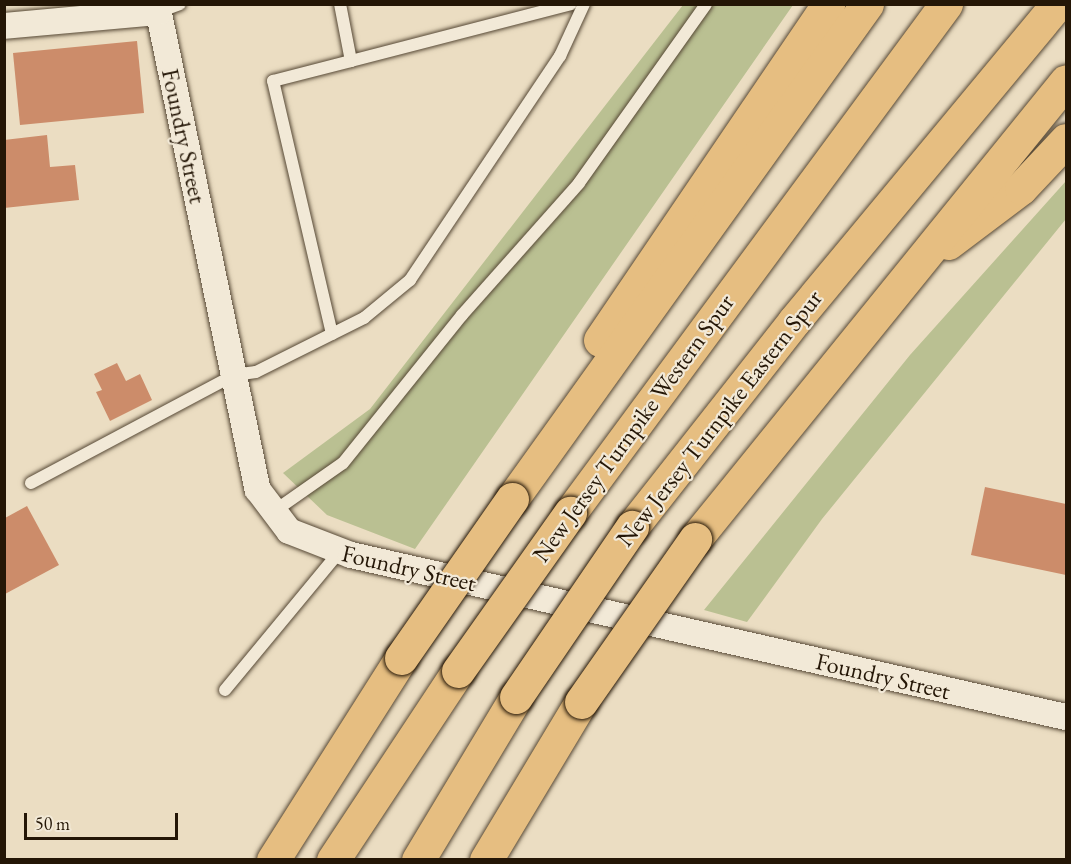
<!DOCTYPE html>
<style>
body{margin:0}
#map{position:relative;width:1071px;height:864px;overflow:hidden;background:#ebddc2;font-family:"EB Garamond",serif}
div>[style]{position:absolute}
.green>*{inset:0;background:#bac092}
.building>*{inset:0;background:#cc8c6a}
.roads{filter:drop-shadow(0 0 2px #564835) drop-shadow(0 0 2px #564835)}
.service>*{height:12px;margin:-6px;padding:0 6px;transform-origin:6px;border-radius:6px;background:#f2e9d7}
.minor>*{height:26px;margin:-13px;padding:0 13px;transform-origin:13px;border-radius:13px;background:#f2e9d7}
.motorway>*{height:33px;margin:-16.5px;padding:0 16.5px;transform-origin:16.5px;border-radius:16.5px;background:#e6be81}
.bridges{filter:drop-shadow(0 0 2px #241606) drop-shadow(0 0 2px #241606)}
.motorway-bridge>*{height:33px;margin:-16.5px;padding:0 16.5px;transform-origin:16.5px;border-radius:16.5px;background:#e6be81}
span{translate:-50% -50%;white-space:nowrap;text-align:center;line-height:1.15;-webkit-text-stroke:4.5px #f2e9d7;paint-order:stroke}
.street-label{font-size:24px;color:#241606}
.frame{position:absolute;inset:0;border:6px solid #241606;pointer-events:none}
.scale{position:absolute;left:24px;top:813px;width:154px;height:27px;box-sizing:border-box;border:3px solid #241606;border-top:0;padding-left:8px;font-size:18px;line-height:21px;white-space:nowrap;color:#241606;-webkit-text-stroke:4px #f2e9d7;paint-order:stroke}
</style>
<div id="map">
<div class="green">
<i style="clip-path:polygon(683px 5px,793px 5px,415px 549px,327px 515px,283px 473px,370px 409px)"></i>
<i style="clip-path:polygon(1066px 181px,1066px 219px,822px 519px,747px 622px,704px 610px,910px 355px)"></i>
</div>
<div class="building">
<i style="clip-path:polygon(137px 41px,144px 113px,20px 125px,13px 53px)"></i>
<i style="clip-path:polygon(47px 135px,50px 167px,75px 165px,79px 200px,4px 208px,4px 140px)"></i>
<i style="clip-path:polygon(117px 363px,126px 381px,140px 374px,152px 400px,110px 421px,96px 392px,102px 390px,94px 374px)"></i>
<i style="clip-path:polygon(985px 487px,1066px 504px,1066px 575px,971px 555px)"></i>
<i style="clip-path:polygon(27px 506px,59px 565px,5px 594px,5px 518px)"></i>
</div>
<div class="roads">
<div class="service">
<i style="left:158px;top:12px;width:23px;rotate:-20deg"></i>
<i style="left:351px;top:61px;width:227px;rotate:-14.5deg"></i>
<i style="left:332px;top:334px;width:260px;rotate:-103.1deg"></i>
<i style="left:273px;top:81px;width:81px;rotate:-14.4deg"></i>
<i style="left:351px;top:61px;width:58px;rotate:-100.9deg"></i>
<i style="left:31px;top:483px;width:230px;rotate:-28deg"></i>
<i style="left:234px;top:375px;width:22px;rotate:-8deg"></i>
<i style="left:256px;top:372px;width:121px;rotate:-26.6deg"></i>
<i style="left:364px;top:318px;width:60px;rotate:-39.6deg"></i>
<i style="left:410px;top:280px;width:270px;rotate:-56.2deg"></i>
<i style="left:560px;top:56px;width:57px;rotate:-65.2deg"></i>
<i style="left:273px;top:512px;width:85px;rotate:-35deg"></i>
<i style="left:343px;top:463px;width:190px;rotate:-51.2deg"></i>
<i style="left:462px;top:315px;width:176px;rotate:-48.4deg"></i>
<i style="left:579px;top:183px;width:219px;rotate:-54.6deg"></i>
<i style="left:225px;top:690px;width:179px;rotate:-50.4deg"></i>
</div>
<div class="minor">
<i style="left:157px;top:4px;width:496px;rotate:78.3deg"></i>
<i style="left:258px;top:490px;width:51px;rotate:52.9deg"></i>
<i style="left:289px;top:531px;width:66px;rotate:21.2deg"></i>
<i style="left:351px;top:555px;width:733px;rotate:12.77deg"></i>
<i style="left:4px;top:26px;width:155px;rotate:-5.2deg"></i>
</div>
<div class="motorway">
<i style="left:948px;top:243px;width:91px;rotate:-37deg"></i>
<i style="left:1021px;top:188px;width:66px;rotate:-46.8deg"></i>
<i style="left:600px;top:340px;width:406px;rotate:-55.8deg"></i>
<i style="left:512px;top:499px;width:609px;rotate:-54.35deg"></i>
<i style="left:570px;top:513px;width:633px;rotate:-53.55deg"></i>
<i style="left:632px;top:527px;width:262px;rotate:-51.8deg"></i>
<i style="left:794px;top:321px;width:412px;rotate:-50.3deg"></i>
<i style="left:695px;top:539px;width:589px;rotate:-50.99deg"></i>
<i style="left:273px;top:860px;width:239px;rotate:-57.6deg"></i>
<i style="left:333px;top:860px;width:227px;rotate:-56.5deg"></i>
<i style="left:418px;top:860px;width:190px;rotate:-59deg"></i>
<i style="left:486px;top:860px;width:184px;rotate:-59deg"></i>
</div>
</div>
<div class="bridges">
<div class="motorway-bridge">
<i style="left:401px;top:658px;width:194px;rotate:-55.1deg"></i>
<i style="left:458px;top:671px;width:194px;rotate:-54.7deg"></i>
<i style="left:516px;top:697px;width:206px;rotate:-55.7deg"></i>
<i style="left:581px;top:702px;width:199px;rotate:-55deg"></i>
</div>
</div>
<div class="street-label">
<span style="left:184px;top:136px;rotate:78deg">Foundry Street</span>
<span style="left:719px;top:418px;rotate:-52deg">New Jersey Turnpike Eastern Spur</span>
<span style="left:633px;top:428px;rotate:-54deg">New Jersey Turnpike Western Spur</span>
<span style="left:409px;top:568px;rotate:13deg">Foundry Street</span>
<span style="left:883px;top:676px;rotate:13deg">Foundry Street</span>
</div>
<div class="frame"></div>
<div class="scale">50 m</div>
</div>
